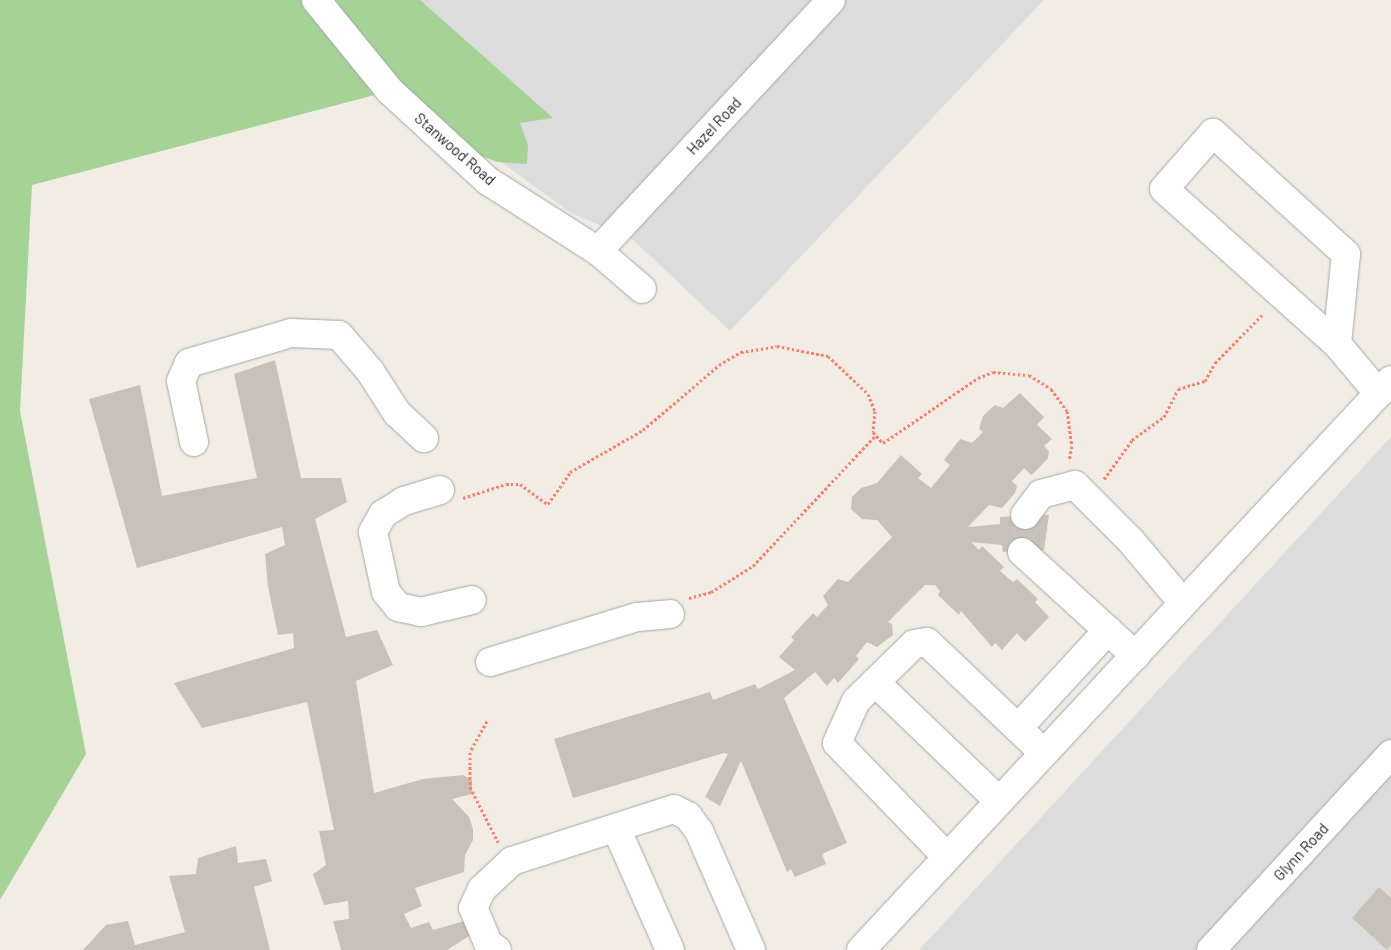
<!DOCTYPE html>
<style>
body{margin:0}
#map{position:relative;width:1391px;height:950px;overflow:hidden;background:#f1ede4;font-family:Barlow,sans-serif}
div>[style]{position:absolute}
.residential>*{inset:0;background:#dddcdc}
.forest>*{inset:0;background:#a5d396}
.building>*{inset:0;background:#c9c0b7}
.minor-tunnel>*{height:28px;margin-top:-14px;transform-origin:0;background:repeating-linear-gradient(90deg,#c7c4bd 0 28px,transparent 0 42px)}
.path>*{height:3px;margin-top:-1.5px;transform-origin:0;background:repeating-linear-gradient(90deg,#ff7e67 0 2.5px,transparent 0 5px)}
.roads{filter:drop-shadow(0 0 1px #a6a6a6) drop-shadow(0 0 1px #a6a6a6)}
.minor>*{height:28px;margin:-14px;padding:0 14px;transform-origin:14px;border-radius:14px;background:#fff}
span{translate:-50% -50%;white-space:nowrap;text-align:center;line-height:1.15;-webkit-text-stroke:5px #fff;paint-order:stroke}
.street-label{font-size:15px;color:#1f1f1f}
</style>
<div id="map">
<div class="residential">
<i style="clip-path:polygon(0 0,1044px 0,730px 331px,632px 239px,571px 213px,471px 140px,393px 63px)"></i>
<i style="clip-path:polygon(1391px 437px,1391px 950px,919px 950px)"></i>
</div>
<div class="forest">
<i style="clip-path:polygon(0 0,420px 0,553px 118px,520px 123px,528px 145px,527px 164px,497px 162px,479px 155px,390px 91px,32px 185px,20px 411px,86px 754px,0 900px)"></i>
</div>
<div class="building">
<i style="clip-path:polygon(275px 360px,301px 478px,341px 478px,347px 502px,315px 519px,346px 637px,377px 630px,393px 665px,356px 681px,374px 793px,423px 779px,463px 775px,472px 780px,472px 794px,452px 799px,469px 817px,473px 829px,473px 840px,465px 855px,464px 872px,415px 888px,422px 906px,404px 914px,411px 928px,429px 922px,433px 930px,468px 920px,477px 931px,447px 950px,341px 950px,333px 921px,349px 919px,348px 901px,324px 905px,313px 874px,326px 865px,319px 831px,334px 830px,307px 702px,202px 728px,174px 683px,294px 648px,293px 633px,278px 635px,268px 587px,265px 554px,285px 545px,282px 527px,137px 568px,89px 399px,140px 385px,162px 496px,257px 478px,234px 374px)"></i>
<i style="clip-path:polygon(1020px 393px,1044px 417px,1037px 425px,1052px 439px,1044px 446px,1049px 451px,1048px 458px,1035px 472px,1031px 475px,1024px 468px,1012px 481px,1017px 486px,1015px 493px,1002px 508px,989px 505px,968px 527px,1000px 524px,1000px 517px,1049px 515px,1044px 550px,1003px 552px,1002px 545px,971px 542px,979px 550px,982px 546px,1004px 567px,1000px 571px,1013px 582px,1017px 579px,1038px 599px,1035px 602px,1049px 617px,1025px 642px,1017px 633px,1002px 650px,995px 643px,992px 647px,961px 611px,959px 615px,938px 595px,940px 591px,935px 585px,925px 585px,888px 622px,892px 624px,893px 635px,877px 647px,867px 642px,856px 656px,859px 659px,838px 683px,834px 678px,827px 686px,815px 672px,784px 698px,847px 843px,822px 854px,826px 864px,795px 877px,791px 869px,787px 872px,741px 761px,720px 806px,705px 797px,728px 754px,724px 753px,573px 798px,554px 739px,710px 692px,713px 700px,755px 684px,758px 689px,795px 670px,779px 657px,794px 640px,791px 637px,813px 613px,817px 617px,828px 605px,823px 596px,838px 579px,848px 582px,892px 537px,877px 520px,862px 519px,851px 509px,852px 497px,861px 488px,877px 483px,901px 455px,922px 474px,918px 478px,931px 488px,950px 465px,944px 460px,957px 443px,960px 439px,972px 443px,983px 432px,979px 429px,983px 416px,995px 405px,1003px 408px)"></i>
<i style="clip-path:polygon(236px 846px,238px 863px,266px 859px,272px 881px,254px 887px,270px 950px,83px 950px,106px 925px,128px 921px,135px 945px,185px 932px,169px 876px,196px 874px,198px 858px)"></i>
<i style="clip-path:polygon(1379px 887px,1391px 898px,1391px 945px,1387px 950px,1352px 918px)"></i>
</div>
<div class="minor-tunnel">
<i style="left:1022px;top:552px;width:37px;rotate:-85deg"></i>
</div>
<div class="path">
<i style="left:1104px;top:479px;width:48px;rotate:-54.3deg"></i>
<i style="left:1132px;top:440px;width:39px;rotate:-36deg"></i>
<i style="left:1164px;top:417px;width:31px;rotate:-63deg"></i>
<i style="left:1178px;top:389px;width:28px;rotate:-17deg"></i>
<i style="left:1205px;top:381px;width:21px;rotate:-61deg"></i>
<i style="left:1215px;top:363px;width:70px;rotate:-45.6deg"></i>
<i style="left:463px;top:498px;width:45px;rotate:-18deg"></i>
<i style="left:506px;top:484px;width:14px"></i>
<i style="left:520px;top:484px;width:34px;rotate:36deg"></i>
<i style="left:548px;top:504px;width:39px;rotate:-55deg"></i>
<i style="left:570px;top:472px;width:84px;rotate:-29.9deg"></i>
<i style="left:643px;top:430px;width:100px;rotate:-40.5deg"></i>
<i style="left:719px;top:365px;width:26px;rotate:-31deg"></i>
<i style="left:741px;top:352px;width:36px;rotate:-9deg"></i>
<i style="left:777px;top:346px;width:52px;rotate:11.1deg"></i>
<i style="left:828px;top:356px;width:55px;rotate:43.5deg"></i>
<i style="left:868px;top:394px;width:18px;rotate:68deg"></i>
<i style="left:875px;top:411px;width:21px;rotate:95deg"></i>
<i style="left:873px;top:432px;width:15px;rotate:48deg"></i>
<i style="left:883px;top:443px;width:115px;rotate:-34.4deg"></i>
<i style="left:978px;top:378px;width:16px;rotate:-22deg"></i>
<i style="left:993px;top:372px;width:36px;rotate:5deg"></i>
<i style="left:1029px;top:375px;width:26px;rotate:32deg"></i>
<i style="left:1051px;top:389px;width:27px;rotate:54deg"></i>
<i style="left:1067px;top:411px;width:35px;rotate:82deg"></i>
<i style="left:1072px;top:446px;width:15px;rotate:101deg"></i>
<i style="left:689px;top:598px;width:23px;rotate:-15deg"></i>
<i style="left:711px;top:592px;width:49px;rotate:-31.8deg"></i>
<i style="left:753px;top:566px;width:180px;rotate:-46.8deg"></i>
<i style="left:487px;top:721px;width:35px;rotate:119deg"></i>
<i style="left:470px;top:752px;width:35px;rotate:90deg"></i>
<i style="left:470px;top:787px;width:62px;rotate:63deg"></i>
</div>
<div class="roads">
<div class="minor">
<i style="left:316px;top:0;width:117px;rotate:50.9deg"></i>
<i style="left:390px;top:91px;width:133px;rotate:42.6deg"></i>
<i style="left:488px;top:181px;width:130px;rotate:32.5deg"></i>
<i style="left:598px;top:251px;width:58px;rotate:40.8deg"></i>
<i style="left:598px;top:251px;width:342px;rotate:-47.1deg"></i>
<i style="left:1337px;top:344px;width:90px;rotate:-84.3deg"></i>
<i style="left:1346px;top:254px;width:180px;rotate:-137.7deg"></i>
<i style="left:1213px;top:133px;width:74px;rotate:131.2deg"></i>
<i style="left:1164px;top:189px;width:232px;rotate:41.9deg"></i>
<i style="left:1337px;top:344px;width:65px;rotate:50deg"></i>
<i style="left:194px;top:442px;width:62px;rotate:-102deg"></i>
<i style="left:181px;top:381px;width:20px;rotate:-66deg"></i>
<i style="left:189px;top:363px;width:106px;rotate:-16.4deg"></i>
<i style="left:291px;top:333px;width:48px;rotate:2.4deg"></i>
<i style="left:339px;top:335px;width:48px;rotate:49.3deg"></i>
<i style="left:370px;top:371px;width:50px;rotate:57.3deg"></i>
<i style="left:397px;top:413px;width:37px;rotate:43deg"></i>
<i style="left:440px;top:490px;width:38px;rotate:163deg"></i>
<i style="left:404px;top:501px;width:25px;rotate:148deg"></i>
<i style="left:383px;top:514px;width:21px;rotate:119deg"></i>
<i style="left:373px;top:532px;width:61px;rotate:77.8deg"></i>
<i style="left:386px;top:592px;width:19px;rotate:51deg"></i>
<i style="left:398px;top:607px;width:24px;rotate:12deg"></i>
<i style="left:421px;top:612px;width:52px;rotate:-13.2deg"></i>
<i style="left:1025px;top:515px;width:26px;rotate:-53deg"></i>
<i style="left:1041px;top:494px;width:35px;rotate:-15deg"></i>
<i style="left:1075px;top:485px;width:79px;rotate:45deg"></i>
<i style="left:1131px;top:541px;width:81px;rotate:50deg"></i>
<i style="left:1022px;top:552px;width:154px;rotate:42.4deg"></i>
<i style="left:490px;top:662px;width:154px;rotate:-17deg"></i>
<i style="left:637px;top:617px;width:33px;rotate:-5deg"></i>
<i style="left:875px;top:682px;width:172px;rotate:43.8deg"></i>
<i style="left:1018px;top:728px;width:133px;rotate:-47.4deg"></i>
<i style="left:616px;top:828px;width:133px;rotate:66.1deg"></i>
<i style="left:947px;top:857px;width:158px;rotate:-134deg"></i>
<i style="left:837px;top:743px;width:46px;rotate:-65.7deg"></i>
<i style="left:856px;top:701px;width:81px;rotate:-44.5deg"></i>
<i style="left:914px;top:644px;width:13px;rotate:-9deg"></i>
<i style="left:927px;top:642px;width:161px;rotate:43.5deg"></i>
<i style="left:497px;top:950px;width:11px;rotate:-142deg"></i>
<i style="left:488px;top:943px;width:38px;rotate:-113deg"></i>
<i style="left:473px;top:908px;width:21px;rotate:-65deg"></i>
<i style="left:482px;top:889px;width:41px;rotate:-43deg"></i>
<i style="left:512px;top:861px;width:170px;rotate:-17.8deg"></i>
<i style="left:674px;top:809px;width:16px;rotate:27deg"></i>
<i style="left:688px;top:816px;width:19px;rotate:54deg"></i>
<i style="left:699px;top:831px;width:130px;rotate:66.4deg"></i>
<i style="left:861px;top:950px;width:778px;rotate:-47.08deg"></i>
<i style="left:1211px;top:950px;width:266px;rotate:-47.4deg"></i>
</div>
</div>
<div class="street-label">
<span style="left:714px;top:126px;rotate:-47deg">Hazel Road</span>
<span style="left:455px;top:149px;rotate:41deg">Stanwood Road</span>
<span style="left:1301px;top:852px;rotate:-47deg">Glynn Road</span>
</div>
</div>
